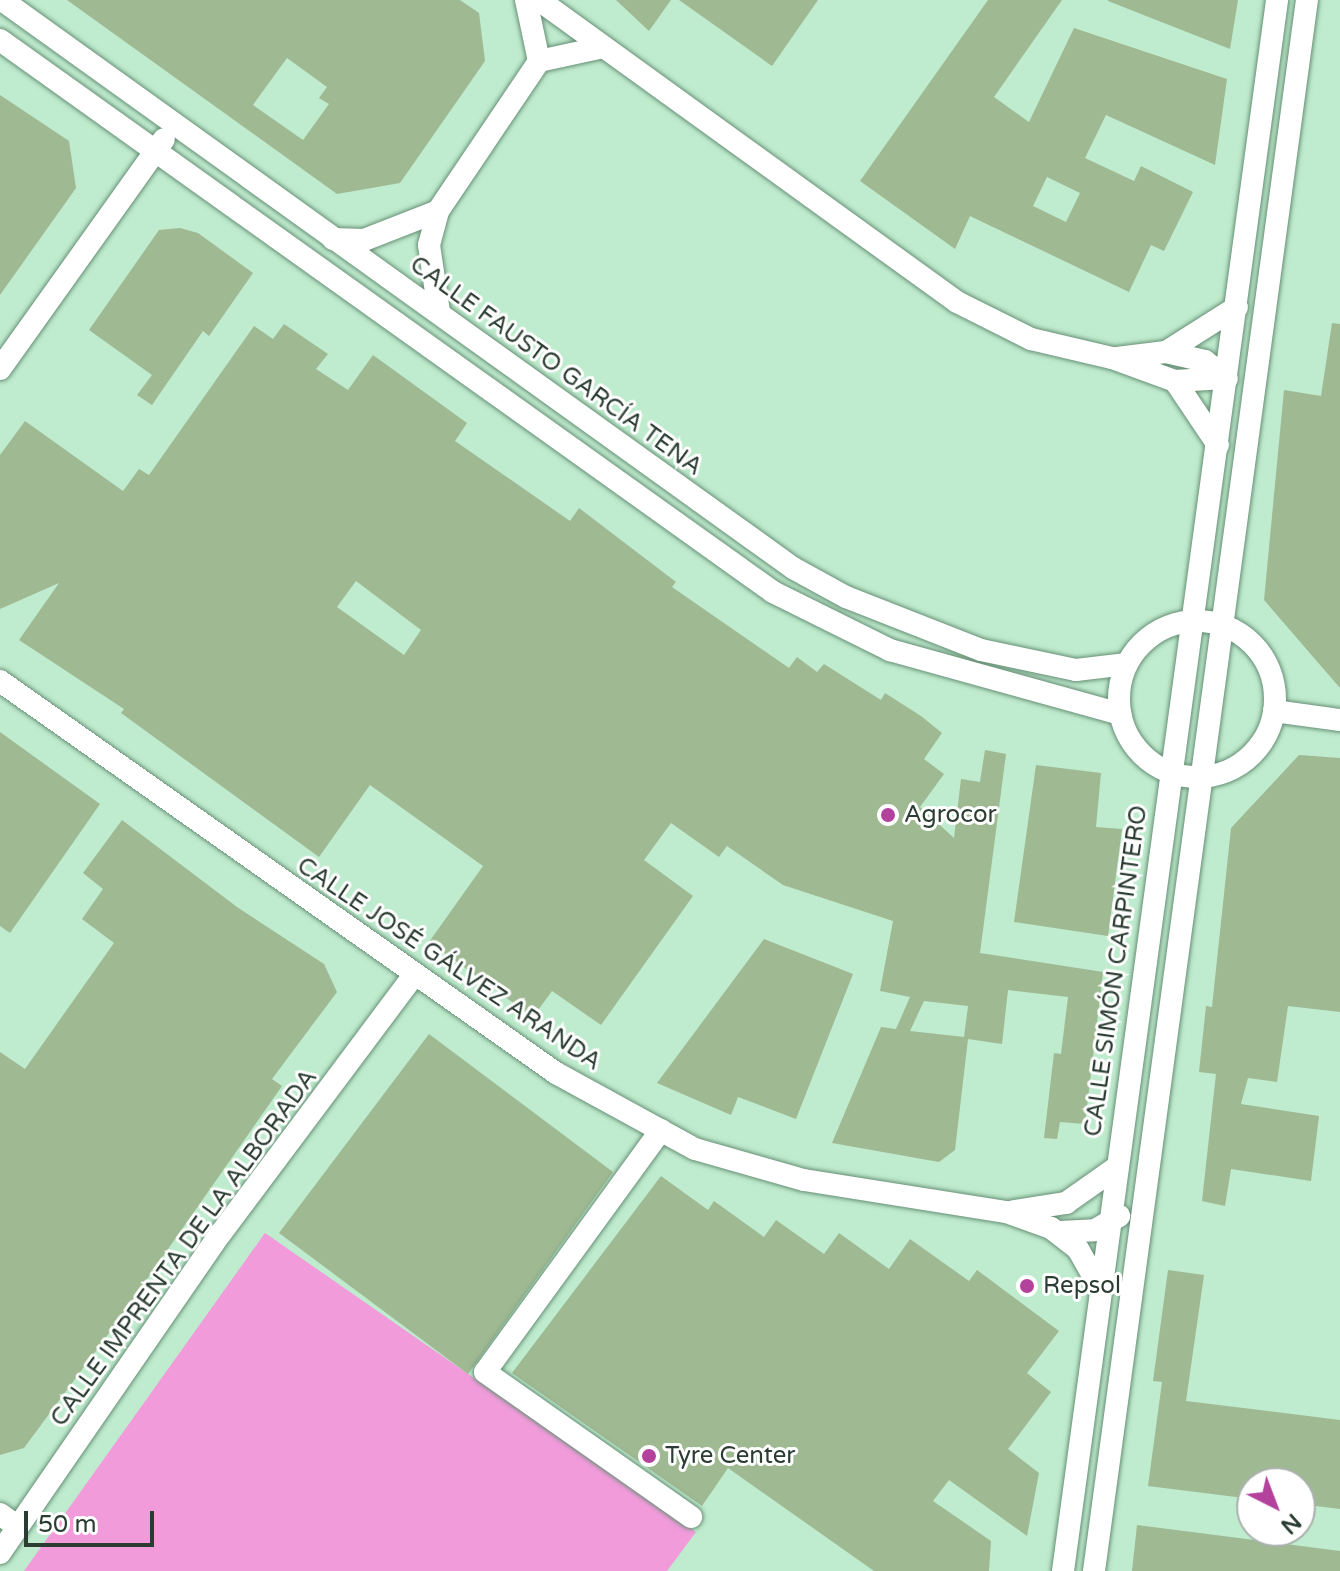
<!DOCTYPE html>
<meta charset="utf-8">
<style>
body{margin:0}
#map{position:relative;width:1340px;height:1571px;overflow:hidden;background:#bfebce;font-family:"Varela Round",sans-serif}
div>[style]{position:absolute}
.green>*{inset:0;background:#f19bdb}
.building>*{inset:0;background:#9fb993}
.roads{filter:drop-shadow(0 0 2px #679076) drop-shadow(0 0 2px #679076)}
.minor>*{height:22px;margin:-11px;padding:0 11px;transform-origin:11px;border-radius:11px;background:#fff}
.minor>.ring{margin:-11px;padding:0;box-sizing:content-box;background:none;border:22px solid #fff;border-radius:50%}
.dots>*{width:22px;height:22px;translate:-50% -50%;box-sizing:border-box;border:4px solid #fff;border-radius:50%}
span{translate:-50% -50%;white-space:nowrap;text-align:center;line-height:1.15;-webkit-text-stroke:6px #fff;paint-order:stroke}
.street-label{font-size:24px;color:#2b3d32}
.poi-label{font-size:24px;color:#2b3d32}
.left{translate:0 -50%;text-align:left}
.north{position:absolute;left:1236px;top:1467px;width:80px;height:80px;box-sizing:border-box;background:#fff;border:2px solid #aab1ad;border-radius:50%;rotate:138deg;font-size:22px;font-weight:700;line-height:32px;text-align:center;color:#2b3d32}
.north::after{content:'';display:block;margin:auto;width:28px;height:36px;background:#b3429d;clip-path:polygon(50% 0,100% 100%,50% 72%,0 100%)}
.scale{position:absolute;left:24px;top:1511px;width:130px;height:36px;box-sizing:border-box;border:4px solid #2b3d32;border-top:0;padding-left:10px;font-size:24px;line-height:28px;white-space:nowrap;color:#2b3d32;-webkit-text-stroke:6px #fff;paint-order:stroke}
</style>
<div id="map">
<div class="green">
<i style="clip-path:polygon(265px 1233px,696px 1532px,667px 1571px,24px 1571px)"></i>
</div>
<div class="building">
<i style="clip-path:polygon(evenodd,67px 0,460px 0,479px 13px,485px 61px,400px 183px,337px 194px,67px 0,287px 58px,327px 87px,319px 98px,329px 104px,303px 140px,253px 105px,287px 58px)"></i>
<i style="clip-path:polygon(616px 0,671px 0,649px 31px)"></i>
<i style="clip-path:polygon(679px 0,818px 0,772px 66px)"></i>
<i style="clip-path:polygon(evenodd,988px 0,1062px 0,994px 97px,1029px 122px,1074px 28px,1227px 79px,1215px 165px,1106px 115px,1085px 158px,1134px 181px,1141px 166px,1193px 192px,1164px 251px,1151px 245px,1129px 292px,970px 216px,955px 249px,860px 181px,988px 0,1047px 177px,1080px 193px,1066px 222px,1033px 206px,1047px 177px)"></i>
<i style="clip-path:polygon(1238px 0,1230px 49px,1108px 1px,1108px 0)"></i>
<i style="clip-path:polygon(0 95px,69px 141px,76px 188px,0 295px)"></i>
<i style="clip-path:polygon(180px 228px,198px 233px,253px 273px,209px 336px,203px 331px,152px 405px,137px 395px,152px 375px,89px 330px,159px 230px)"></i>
<i style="clip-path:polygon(1332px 323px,1340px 324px,1340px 688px,1264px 600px,1284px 390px,1321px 396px)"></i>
<i style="clip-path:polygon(evenodd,284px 324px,328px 354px,316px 369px,348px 390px,373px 355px,467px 423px,455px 441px,570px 521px,579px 508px,676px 582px,672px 587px,789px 668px,797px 657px,817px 672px,824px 664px,881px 700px,885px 693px,921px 716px,942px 733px,924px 759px,944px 774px,920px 807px,954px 838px,961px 779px,980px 782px,985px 750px,1006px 754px,980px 953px,1103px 972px,1085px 1124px,1060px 1122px,1057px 1139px,1044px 1138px,1054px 1053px,1061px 1054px,1068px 997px,1008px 990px,1002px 1044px,968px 1039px,955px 1150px,939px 1162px,832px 1143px,881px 1027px,896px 1029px,910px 997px,880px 991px,893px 921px,783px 885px,727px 846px,719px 857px,671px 823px,644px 860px,693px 896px,601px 1025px,552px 991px,533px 1017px,429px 942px,483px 866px,370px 785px,319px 857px,121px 713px,124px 709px,19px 640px,59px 583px,0 609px,0 455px,25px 421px,123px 491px,139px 469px,149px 475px,254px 326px,273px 339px,284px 324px,356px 581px,421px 630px,404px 655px,337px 607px,356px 581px,284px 324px,924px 1001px,968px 1006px,964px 1037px,910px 1031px,924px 1001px)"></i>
<i style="clip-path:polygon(0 732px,100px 804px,10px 933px,0 926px)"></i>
<i style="clip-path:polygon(1299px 755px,1340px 758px,1340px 1012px,1288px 1006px,1277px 1082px,1248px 1078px,1241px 1104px,1319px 1116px,1311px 1181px,1231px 1169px,1225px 1206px,1202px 1201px,1216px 1074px,1199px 1072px,1206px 1006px,1212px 1007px,1231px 828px)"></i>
<i style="clip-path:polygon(1036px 765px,1101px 773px,1096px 827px,1122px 829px,1108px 936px,1014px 922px)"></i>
<i style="clip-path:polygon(122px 820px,237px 907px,324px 964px,337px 992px,272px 1079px,282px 1086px,115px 1325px,24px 1448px,0 1455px,0 1052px,25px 1069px,114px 943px,82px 919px,103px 889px,83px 873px)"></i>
<i style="clip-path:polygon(764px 939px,853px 974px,796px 1119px,738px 1097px,731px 1115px,657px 1083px)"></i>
<i style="clip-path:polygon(429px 1034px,613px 1172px,468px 1374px,279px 1233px)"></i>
<i style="clip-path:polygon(661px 1176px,708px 1210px,714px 1201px,764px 1237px,776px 1220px,824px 1254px,839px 1233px,889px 1269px,910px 1239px,969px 1281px,977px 1270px,1059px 1331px,1027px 1373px,1051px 1392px,1008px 1449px,1039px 1473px,1027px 1536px,949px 1480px,933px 1501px,991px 1541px,989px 1571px,874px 1571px,728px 1468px,702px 1506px,512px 1373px)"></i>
<i style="clip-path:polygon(1168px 1270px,1204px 1275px,1186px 1401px,1340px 1420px,1340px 1509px,1300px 1504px,1300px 1483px,1252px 1483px,1252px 1499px,1148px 1486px,1162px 1382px,1153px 1381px)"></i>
<i style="clip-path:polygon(1137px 1525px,1340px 1551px,1340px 1571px,1132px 1571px)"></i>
</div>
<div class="roads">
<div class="minor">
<i style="left:2px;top:0;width:974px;rotate:35.68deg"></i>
<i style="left:793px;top:568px;width:60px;rotate:28.7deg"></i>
<i style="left:846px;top:597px;width:145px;rotate:21.4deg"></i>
<i style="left:981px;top:650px;width:97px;rotate:11.9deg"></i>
<i style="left:1076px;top:670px;width:51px;rotate:-6.7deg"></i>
<i style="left:526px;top:0;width:62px;rotate:78deg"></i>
<i style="left:539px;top:0;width:516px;rotate:35.85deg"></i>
<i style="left:957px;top:302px;width:83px;rotate:26.6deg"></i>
<i style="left:1031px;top:339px;width:83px;rotate:13.2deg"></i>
<i style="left:1112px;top:358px;width:67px;rotate:20.1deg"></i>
<i style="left:1175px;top:381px;width:50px;rotate:-3.4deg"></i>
<i style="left:0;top:40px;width:950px;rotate:35.53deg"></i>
<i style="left:773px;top:592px;width:131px;rotate:26.4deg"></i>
<i style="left:890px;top:650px;width:239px;rotate:15.5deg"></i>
<i style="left:333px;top:239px;width:31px;rotate:2deg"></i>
<i style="left:364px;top:240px;width:79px;rotate:-21.4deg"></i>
<i style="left:439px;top:312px;width:68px;rotate:-98.5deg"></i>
<i style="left:429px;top:245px;width:35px;rotate:-75deg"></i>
<i style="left:438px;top:211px;width:181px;rotate:-56deg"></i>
<i style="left:539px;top:61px;width:66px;rotate:-12.2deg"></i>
<i style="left:1166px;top:352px;width:84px;rotate:-32.4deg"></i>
<i style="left:1117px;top:358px;width:49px;rotate:-7deg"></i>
<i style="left:1166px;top:352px;width:40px;rotate:13deg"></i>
<i style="left:1205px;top:361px;width:28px;rotate:39deg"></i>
<i style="left:0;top:369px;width:282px;rotate:-54.5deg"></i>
<i style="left:1175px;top:381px;width:77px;rotate:56.1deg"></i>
<i class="ring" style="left:1119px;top:621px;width:134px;height:134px"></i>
<i style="left:0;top:681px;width:680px;rotate:35.19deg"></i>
<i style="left:556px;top:1073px;width:158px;rotate:28.7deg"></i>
<i style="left:695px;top:1149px;width:113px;rotate:15.9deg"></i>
<i style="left:804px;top:1180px;width:205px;rotate:9deg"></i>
<i style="left:1006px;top:1212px;width:48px;rotate:19.6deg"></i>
<i style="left:1051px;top:1228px;width:34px;rotate:38deg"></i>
<i style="left:1078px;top:1249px;width:45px;rotate:60.6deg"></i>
<i style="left:1274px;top:711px;width:67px;rotate:7.8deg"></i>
<i style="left:661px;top:1130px;width:299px;rotate:126deg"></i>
<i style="left:485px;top:1372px;width:252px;rotate:35.1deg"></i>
<i style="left:1014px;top:1211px;width:53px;rotate:-8.7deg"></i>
<i style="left:1066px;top:1203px;width:62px;rotate:-35.2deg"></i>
<i style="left:1060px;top:1232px;width:35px;rotate:-3deg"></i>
<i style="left:1095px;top:1230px;width:28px;rotate:-30deg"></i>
<i style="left:0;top:1514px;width:22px;rotate:36deg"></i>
<i style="left:0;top:1553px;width:389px;rotate:-55.4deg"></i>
<i style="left:221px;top:1233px;width:321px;rotate:-53.2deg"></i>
<i style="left:1063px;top:1571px;width:1586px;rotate:-82.24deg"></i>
<i style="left:1094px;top:1571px;width:1585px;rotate:-82.28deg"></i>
</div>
</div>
<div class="dots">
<i style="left:888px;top:815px;background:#b3429d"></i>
<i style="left:1027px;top:1286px;background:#b3429d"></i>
<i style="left:649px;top:1456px;background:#b3429d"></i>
</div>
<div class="street-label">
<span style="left:556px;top:366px;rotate:36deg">CALLE FAUSTO GARCÍA TENA</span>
<span style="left:449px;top:964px;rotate:34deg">CALLE JOSÉ GÁLVEZ ARANDA</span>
<span style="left:1116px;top:971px;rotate:-82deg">CALLE SIMÓN CARPINTERO</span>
<span style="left:184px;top:1248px;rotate:-54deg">CALLE IMPRENTA DE LA ALBORADA</span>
</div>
<div class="poi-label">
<span class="left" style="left:904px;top:815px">Agrocor</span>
<span class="left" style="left:1043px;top:1286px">Repsol</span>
<span class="left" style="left:665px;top:1456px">Tyre Center</span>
</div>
<div class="north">N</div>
<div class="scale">50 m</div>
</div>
